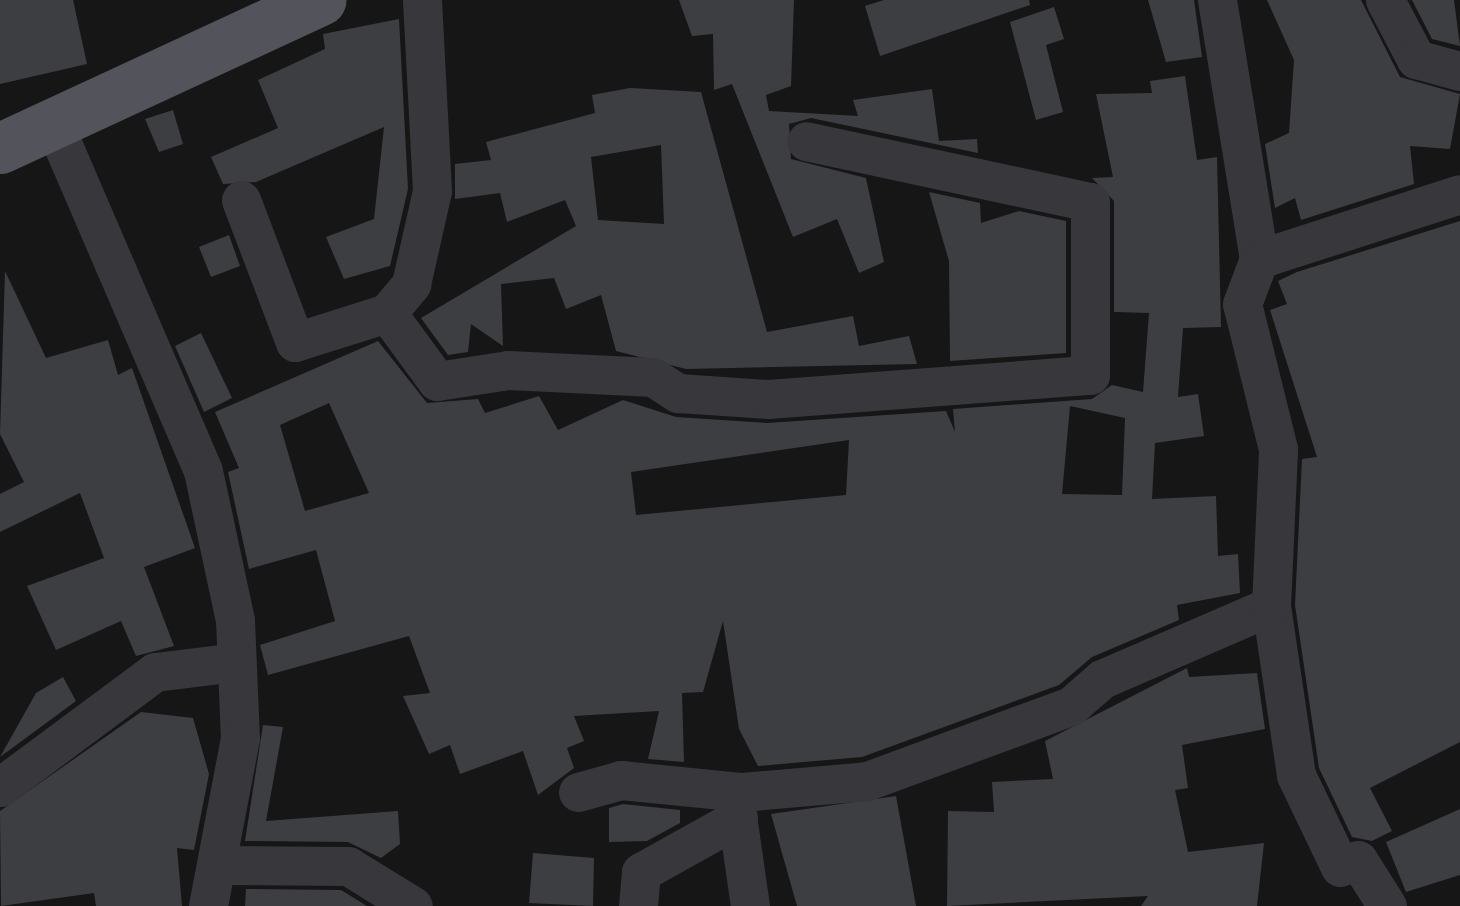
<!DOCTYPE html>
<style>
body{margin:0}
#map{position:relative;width:1460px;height:906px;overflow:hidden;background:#161617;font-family:"Exo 2",sans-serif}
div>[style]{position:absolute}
.building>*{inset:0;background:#3d3e41}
.minor>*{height:39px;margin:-19.5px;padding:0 19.5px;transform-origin:19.5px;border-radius:19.5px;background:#37373c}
.major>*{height:51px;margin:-25.5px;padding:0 25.5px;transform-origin:25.5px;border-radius:25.5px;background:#53535b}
span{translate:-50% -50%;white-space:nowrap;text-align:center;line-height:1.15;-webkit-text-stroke:9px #111112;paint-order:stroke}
</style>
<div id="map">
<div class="building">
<i style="clip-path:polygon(0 0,73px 0,87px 64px,0 84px)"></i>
<i style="clip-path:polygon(679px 0,794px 0,791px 86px,766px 95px,769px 111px,858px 116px,853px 100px,932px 89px,939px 141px,977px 139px,978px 153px,811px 118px,789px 124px,791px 159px,866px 178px,884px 262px,859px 273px,837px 219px,793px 237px,732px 84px,714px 90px,713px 34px,692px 36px)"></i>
<i style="clip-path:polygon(884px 0,1029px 0,1030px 5px,880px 56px,865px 6px)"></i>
<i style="clip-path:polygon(1148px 0,1194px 0,1202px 57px,1166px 62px)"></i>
<i style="clip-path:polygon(1267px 0,1361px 0,1400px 77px,1460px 94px,1450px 149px,1410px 146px,1414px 184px,1301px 220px,1295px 198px,1275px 208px,1265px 144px,1289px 133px,1294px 60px)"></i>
<i style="clip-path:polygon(1412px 0,1454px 0,1460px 46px,1432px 39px)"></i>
<i style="clip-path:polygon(1054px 7px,1064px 39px,1046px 45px,1063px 112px,1036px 120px,1010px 22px)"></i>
<i style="clip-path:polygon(399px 19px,408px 189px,390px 266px,344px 279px,326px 237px,374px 219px,384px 127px,256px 182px,223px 184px,211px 157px,278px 128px,258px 80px,325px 49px,323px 34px)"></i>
<i style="clip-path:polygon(evenodd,1185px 76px,1197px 160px,1217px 157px,1221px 327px,1183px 328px,1178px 397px,1198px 394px,1204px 436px,1155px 443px,1152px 499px,1216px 496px,1218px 556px,1238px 554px,1240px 593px,1177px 605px,1179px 620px,1092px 657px,1059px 685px,862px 757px,758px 766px,739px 729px,723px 621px,703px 692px,682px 693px,684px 762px,648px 759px,659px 711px,574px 716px,584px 741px,567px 748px,574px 768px,538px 795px,523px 751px,460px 774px,450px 745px,429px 754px,403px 696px,430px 693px,409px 636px,268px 675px,260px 645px,335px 621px,316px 550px,249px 569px,228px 472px,239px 468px,215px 412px,378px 341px,427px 403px,478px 399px,485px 413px,539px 396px,558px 430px,623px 400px,676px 417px,767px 423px,946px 411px,955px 432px,953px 409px,1092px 399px,1112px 385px,1143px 392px,1149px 313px,1114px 312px,1114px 201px,1092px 178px,1113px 177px,1096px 94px,1152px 93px,1150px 81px,1185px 76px,329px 403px,369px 493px,305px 511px,280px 425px,329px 403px,1185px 76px,1070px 406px,1125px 418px,1122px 495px,1062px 494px,1070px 406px,1185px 76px,849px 440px,846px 495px,636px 515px,631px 472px,849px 440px)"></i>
<i style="clip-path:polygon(evenodd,630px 88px,701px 92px,767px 332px,853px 316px,859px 346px,909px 336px,917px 364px,686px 369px,616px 351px,601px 295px,566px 309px,554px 278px,501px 284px,503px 346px,471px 324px,468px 352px,448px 355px,421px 318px,576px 226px,565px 200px,507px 222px,500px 193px,455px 199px,455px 164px,491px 160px,486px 142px,595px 113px,592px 95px,630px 88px,661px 145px,664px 224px,598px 220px,591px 157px,661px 145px)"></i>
<i style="clip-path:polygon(173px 110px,183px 144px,159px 152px,145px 119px)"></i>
<i style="clip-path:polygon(929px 192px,980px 203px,981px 223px,1019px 211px,1066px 221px,1066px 353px,950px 361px,949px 261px)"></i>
<i style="clip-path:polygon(1460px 221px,1460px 742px,1370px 788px,1392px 831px,1372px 841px,1352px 837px,1319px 768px,1295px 605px,1302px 459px,1317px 457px,1270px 310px,1287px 304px,1278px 281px,1297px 272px)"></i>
<i style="clip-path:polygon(229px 235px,240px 266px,211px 277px,199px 247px)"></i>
<i style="clip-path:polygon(5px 271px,46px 358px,108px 340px,118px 375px,132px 368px,195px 548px,144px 567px,174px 646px,136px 656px,121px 621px,56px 650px,27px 586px,104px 558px,80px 493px,0 532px,0 494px,24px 482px,0 434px)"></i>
<i style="clip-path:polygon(201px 333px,232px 398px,204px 412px,175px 346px)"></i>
<i style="clip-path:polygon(1187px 668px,1189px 677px,1257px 673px,1265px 729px,1182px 745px,1188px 788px,1175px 790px,1188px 852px,1264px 843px,1257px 906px,1141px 906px,1148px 896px,947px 906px,948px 811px,994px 812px,992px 782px,1053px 779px,1045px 741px)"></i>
<i style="clip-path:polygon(63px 677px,76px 701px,0 757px,36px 693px)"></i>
<i style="clip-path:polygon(141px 712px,193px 718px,209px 774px,194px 850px,177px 848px,182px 906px,96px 906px,94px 893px,1px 906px,0 811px)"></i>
<i style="clip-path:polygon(263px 725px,283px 727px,266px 821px,398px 811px,400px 844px,381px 858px,348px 842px,245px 841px)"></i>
<i style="clip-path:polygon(896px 796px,916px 906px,797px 906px,771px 814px)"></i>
<i style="clip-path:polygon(623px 804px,680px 810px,680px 823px,647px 841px,609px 842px,609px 808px)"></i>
<i style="clip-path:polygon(1460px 809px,1460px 875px,1406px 892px,1386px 842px)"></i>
<i style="clip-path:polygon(533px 853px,594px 858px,593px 906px,529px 903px)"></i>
<i style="clip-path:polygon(246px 889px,341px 890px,367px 906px,245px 906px)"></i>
</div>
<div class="minor">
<i style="left:1217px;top:0;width:262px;rotate:80.8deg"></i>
<i style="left:1385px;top:0;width:67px;rotate:62.3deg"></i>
<i style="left:1416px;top:59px;width:46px;rotate:15.3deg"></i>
<i style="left:55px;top:127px;width:374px;rotate:66.7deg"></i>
<i style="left:203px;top:471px;width:152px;rotate:77.9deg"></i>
<i style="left:235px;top:620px;width:118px;rotate:87.6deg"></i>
<i style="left:240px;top:738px;width:171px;rotate:100.8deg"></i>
<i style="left:241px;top:200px;width:152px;rotate:69.2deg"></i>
<i style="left:295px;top:342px;width:96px;rotate:-17.5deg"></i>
<i style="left:387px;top:313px;width:38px;rotate:-50deg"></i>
<i style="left:411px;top:284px;width:95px;rotate:-77.3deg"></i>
<i style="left:432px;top:191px;width:191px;rotate:-93deg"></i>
<i style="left:387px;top:313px;width:84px;rotate:53.7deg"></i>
<i style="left:437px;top:381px;width:72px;rotate:-8.8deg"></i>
<i style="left:508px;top:370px;width:145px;rotate:2.8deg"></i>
<i style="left:653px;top:377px;width:30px;rotate:33deg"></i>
<i style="left:678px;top:393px;width:90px;rotate:3.8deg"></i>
<i style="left:768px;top:399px;width:323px;rotate:-4.3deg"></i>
<i style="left:1090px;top:375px;width:173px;rotate:-90deg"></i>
<i style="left:1090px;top:202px;width:290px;rotate:-167.9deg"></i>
<i style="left:0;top:787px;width:193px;rotate:-36.6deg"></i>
<i style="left:155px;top:672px;width:82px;rotate:-7deg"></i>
<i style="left:578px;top:792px;width:45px;rotate:-15.6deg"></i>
<i style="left:621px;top:780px;width:122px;rotate:5.7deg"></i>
<i style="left:742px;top:792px;width:125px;rotate:-5deg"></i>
<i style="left:867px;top:781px;width:217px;rotate:-20.2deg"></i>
<i style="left:1071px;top:706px;width:41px;rotate:-41.1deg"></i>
<i style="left:1102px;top:679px;width:184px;rotate:-23.4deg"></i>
<i style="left:734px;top:795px;width:112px;rotate:81.8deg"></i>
<i style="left:219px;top:865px;width:129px;rotate:0.4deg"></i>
<i style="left:348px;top:866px;width:76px;rotate:31.6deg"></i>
<i style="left:638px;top:906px;width:34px;rotate:-85deg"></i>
<i style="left:641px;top:872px;width:111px;rotate:-29.1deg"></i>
<i style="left:1387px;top:906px;width:54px;rotate:-122.2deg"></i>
<i style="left:1358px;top:860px;width:19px;rotate:159deg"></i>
<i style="left:1340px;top:867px;width:102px;rotate:-115.6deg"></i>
<i style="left:1296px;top:775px;width:171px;rotate:-98.4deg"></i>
<i style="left:1271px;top:606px;width:157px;rotate:-87.4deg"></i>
<i style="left:1278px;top:449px;width:149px;rotate:-103.9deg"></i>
<i style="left:1242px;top:304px;width:48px;rotate:-69.3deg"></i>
<i style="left:1259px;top:259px;width:211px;rotate:-17.9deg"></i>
</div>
<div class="major">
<i style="left:0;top:148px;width:353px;rotate:-24.8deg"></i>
</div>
</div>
